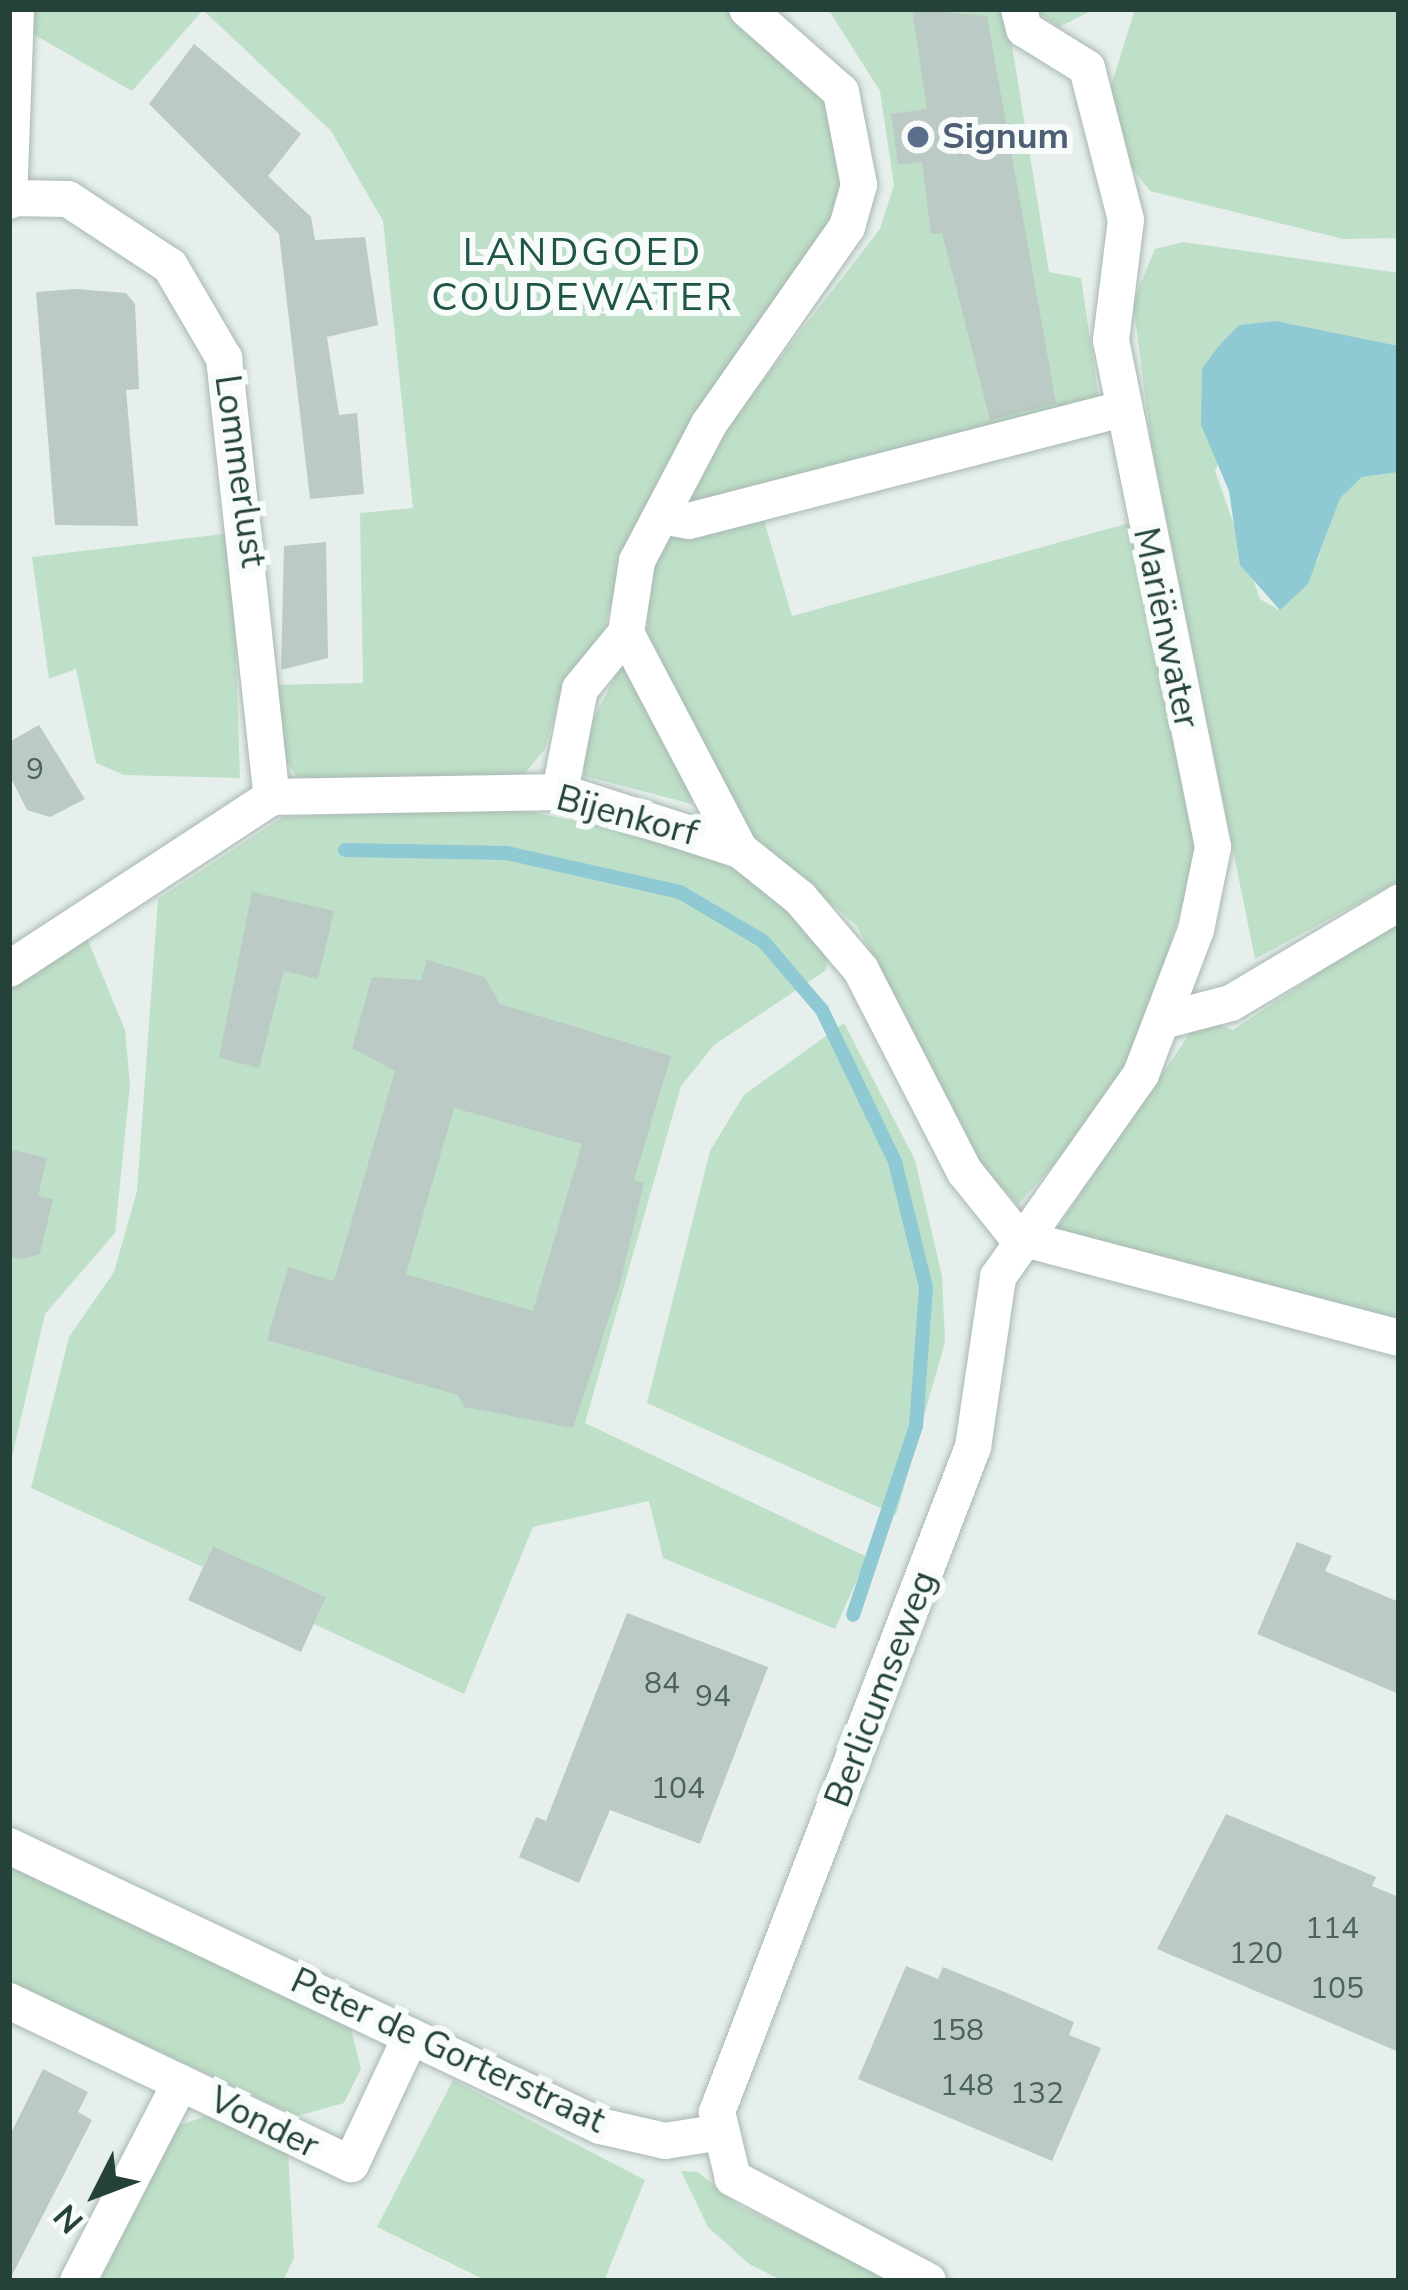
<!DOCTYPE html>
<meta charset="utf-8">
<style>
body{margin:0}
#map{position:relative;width:1408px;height:2290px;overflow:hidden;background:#e6efeb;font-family:"Nunito Sans",sans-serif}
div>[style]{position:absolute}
.green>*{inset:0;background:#bfe0c8}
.water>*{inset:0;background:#8ec9d4}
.stream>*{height:14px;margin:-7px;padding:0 7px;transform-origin:7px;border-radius:7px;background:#8ec9d4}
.building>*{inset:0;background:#bbcac4}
.roads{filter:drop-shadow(0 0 3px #a8b8b2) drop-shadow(0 0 3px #a8b8b2)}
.minor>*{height:36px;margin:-18px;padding:0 18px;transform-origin:18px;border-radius:18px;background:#fff}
.dots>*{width:33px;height:33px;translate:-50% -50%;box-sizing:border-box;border:6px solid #f7fbf9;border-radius:50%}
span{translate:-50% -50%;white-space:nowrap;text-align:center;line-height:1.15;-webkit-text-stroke:12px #f7fbf9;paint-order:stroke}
.number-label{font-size:30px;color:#4a645c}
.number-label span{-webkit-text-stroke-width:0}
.service-label{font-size:36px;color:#4e5e75;font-weight:700}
.left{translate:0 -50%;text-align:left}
.street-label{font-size:36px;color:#24423a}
.neighbourhood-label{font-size:39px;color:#1f5548;letter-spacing:3px}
.frame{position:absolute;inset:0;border:12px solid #24423a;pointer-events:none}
.north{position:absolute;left:36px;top:2134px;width:120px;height:120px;-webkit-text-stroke:9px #f7fbf9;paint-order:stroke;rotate:228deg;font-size:33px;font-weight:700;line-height:48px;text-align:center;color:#24423a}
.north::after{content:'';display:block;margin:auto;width:42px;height:54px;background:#24423a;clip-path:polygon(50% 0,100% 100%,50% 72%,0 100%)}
</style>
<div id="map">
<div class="green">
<i style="clip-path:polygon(34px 9px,732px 9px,824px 99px,843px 181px,832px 225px,623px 557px,597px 657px,560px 694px,545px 749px,521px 778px,298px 778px,277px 748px,266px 685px,363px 683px,360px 513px,413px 508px,383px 221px,331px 131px,203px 10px,132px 91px,28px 31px)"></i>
<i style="clip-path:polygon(828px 9px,1006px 9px,1049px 272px,1081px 278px,1099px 400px,686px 509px,729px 424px,880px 229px,894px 185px,880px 91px)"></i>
<i style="clip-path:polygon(1033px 9px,1095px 9px,1059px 27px)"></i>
<i style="clip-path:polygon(1135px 9px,1399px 9px,1399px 238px,1343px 239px,1150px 191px,1123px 156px,1107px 99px)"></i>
<i style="clip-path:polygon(1183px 242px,1399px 273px,1399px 346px,1276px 321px,1215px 471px,1260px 599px,1279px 610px,1317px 562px,1339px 498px,1362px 477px,1399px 472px,1399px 881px,1255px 959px,1152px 448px,1133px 302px,1155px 249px)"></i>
<i style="clip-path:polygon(764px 520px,792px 616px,1133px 522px,1195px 842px,1189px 884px,1139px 1042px,1099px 1113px,1018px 1205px,977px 1160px,857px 926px,752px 836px,647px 638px,648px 574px,665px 537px)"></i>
<i style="clip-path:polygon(232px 533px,240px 778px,124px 775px,96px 763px,76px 669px,49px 679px,32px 557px)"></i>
<i style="clip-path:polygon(623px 661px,693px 794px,692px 804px,584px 776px,584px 738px)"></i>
<i style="clip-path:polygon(507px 807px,674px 841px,750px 878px,831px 951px,825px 971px,714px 1045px,681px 1086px,585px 1423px,867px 1557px,835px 1629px,663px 1558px,649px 1501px,533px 1527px,464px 1694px,314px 1624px,325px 1597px,213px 1546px,203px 1567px,31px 1488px,69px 1337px,114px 1272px,137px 1191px,158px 899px,283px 817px)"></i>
<i style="clip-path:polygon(1399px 920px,1399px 1319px,1054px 1233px,1201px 1017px,1233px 1030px)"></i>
<i style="clip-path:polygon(87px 938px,125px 1030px,130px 1085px,115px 1233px,45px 1314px,9px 1470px,9px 985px)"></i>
<i style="clip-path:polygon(844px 1023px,915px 1160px,942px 1276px,945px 1342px,896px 1515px,647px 1403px,710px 1151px,744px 1095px)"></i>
<i style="clip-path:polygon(9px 1862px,349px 2021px,361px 2069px,344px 2103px,297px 2116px,9px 1981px)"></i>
<i style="clip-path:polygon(453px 2080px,645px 2180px,604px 2281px,487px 2281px,377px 2227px)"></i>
<i style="clip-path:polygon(206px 2116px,288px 2151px,294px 2258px,283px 2281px,100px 2281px,178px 2126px)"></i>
<i style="clip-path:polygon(681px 2171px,698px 2172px,739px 2206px,895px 2281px,783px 2281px,749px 2264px,708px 2227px)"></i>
</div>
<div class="water">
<i style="clip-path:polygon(1276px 321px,1399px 346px,1399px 472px,1362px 477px,1340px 498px,1308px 584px,1280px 610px,1240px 565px,1229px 491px,1201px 425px,1202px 369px,1217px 348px,1239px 325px)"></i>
</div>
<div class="stream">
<i style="left:345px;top:850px;width:162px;rotate:1.1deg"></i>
<i style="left:507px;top:853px;width:177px;rotate:12.7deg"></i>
<i style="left:680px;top:892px;width:96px;rotate:30.6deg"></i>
<i style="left:763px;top:941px;width:91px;rotate:49.5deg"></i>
<i style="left:822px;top:1010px;width:169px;rotate:64.3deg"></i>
<i style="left:895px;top:1162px;width:129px;rotate:76.1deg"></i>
<i style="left:926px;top:1287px;width:139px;rotate:94.1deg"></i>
<i style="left:916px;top:1426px;width:199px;rotate:108.4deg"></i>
</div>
<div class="building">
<i style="clip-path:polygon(912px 9px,987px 16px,1056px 403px,990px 420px,942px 233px,931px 234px,922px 162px,898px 165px,891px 114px,927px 109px)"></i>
<i style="clip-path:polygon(194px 44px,301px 134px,268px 176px,311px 217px,315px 240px,365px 237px,378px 325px,327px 337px,339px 415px,357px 413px,364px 494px,310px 499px,279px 234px,149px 104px)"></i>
<i style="clip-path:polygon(76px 289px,126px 293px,135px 304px,139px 389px,126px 390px,138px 526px,55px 525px,36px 292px)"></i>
<i style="clip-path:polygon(326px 542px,328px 658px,281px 670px,284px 546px)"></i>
<i style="clip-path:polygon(39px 725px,85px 799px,50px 817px,27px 810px,9px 774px,9px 742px)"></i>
<i style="clip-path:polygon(252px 892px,334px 911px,318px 979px,284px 971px,259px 1068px,219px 1058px)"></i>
<i style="clip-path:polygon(evenodd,427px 960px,485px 977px,500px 1004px,671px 1056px,634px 1180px,644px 1183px,620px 1284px,573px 1428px,464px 1407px,458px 1395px,267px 1340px,288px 1267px,334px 1281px,395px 1071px,352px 1048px,372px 977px,421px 980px,427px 960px,454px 1108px,582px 1144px,533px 1311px,406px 1274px,454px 1108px)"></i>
<i style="clip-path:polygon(9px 1149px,47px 1158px,38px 1196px,53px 1199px,40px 1254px,23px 1259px,9px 1257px)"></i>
<i style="clip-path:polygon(1297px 1542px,1332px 1556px,1325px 1571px,1399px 1602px,1399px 1694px,1257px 1634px)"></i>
<i style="clip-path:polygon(213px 1546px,326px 1597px,301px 1652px,188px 1600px)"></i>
<i style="clip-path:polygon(627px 1613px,768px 1667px,700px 1844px,610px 1810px,579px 1883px,519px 1857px,536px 1817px,546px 1821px)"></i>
<i style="clip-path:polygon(1226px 1814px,1376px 1877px,1372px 1886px,1399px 1897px,1399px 2052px,1157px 1949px)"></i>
<i style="clip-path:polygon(906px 1966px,938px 1979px,943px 1967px,1007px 1993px,1074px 2022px,1069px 2035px,1101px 2048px,1052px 2161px,858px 2079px)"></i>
<i style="clip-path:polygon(43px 2069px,88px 2092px,78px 2112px,92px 2120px,9px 2281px,9px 2137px)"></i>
</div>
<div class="roads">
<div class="minor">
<i style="left:10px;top:198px;width:58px;rotate:1deg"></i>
<i style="left:68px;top:199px;width:122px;rotate:33.3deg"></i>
<i style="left:170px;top:266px;width:107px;rotate:59.6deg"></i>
<i style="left:224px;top:358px;width:442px;rotate:83.8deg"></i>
<i style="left:9px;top:201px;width:192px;rotate:-87.9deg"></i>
<i style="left:661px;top:516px;width:28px;rotate:10deg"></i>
<i style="left:689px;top:521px;width:446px;rotate:-14.5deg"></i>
<i style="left:626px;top:633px;width:245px;rotate:62.3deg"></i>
<i style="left:560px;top:792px;width:105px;rotate:-79deg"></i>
<i style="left:580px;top:689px;width:72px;rotate:-50.6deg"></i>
<i style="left:626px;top:633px;width:73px;rotate:-81.3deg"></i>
<i style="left:637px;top:561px;width:155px;rotate:-62.3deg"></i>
<i style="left:709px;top:424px;width:241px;rotate:-55deg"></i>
<i style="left:847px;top:227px;width:44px;rotate:-74.1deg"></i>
<i style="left:859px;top:185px;width:95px;rotate:-101deg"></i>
<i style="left:841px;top:92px;width:125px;rotate:-138.6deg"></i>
<i style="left:9px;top:969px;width:314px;rotate:-33.2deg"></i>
<i style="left:272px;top:797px;width:288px;rotate:-1deg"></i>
<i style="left:560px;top:792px;width:189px;rotate:17.9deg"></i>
<i style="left:740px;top:850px;width:77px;rotate:38.7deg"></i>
<i style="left:800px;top:898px;width:94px;rotate:49.7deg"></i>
<i style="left:861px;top:970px;width:227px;rotate:62.8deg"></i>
<i style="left:965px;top:1172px;width:83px;rotate:51.3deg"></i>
<i style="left:1017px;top:1237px;width:395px;rotate:14.8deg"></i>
<i style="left:1166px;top:1020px;width:67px;rotate:-14.7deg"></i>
<i style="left:1231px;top:1003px;width:196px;rotate:-30.8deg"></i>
<i style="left:9px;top:1846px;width:654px;rotate:25.35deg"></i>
<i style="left:600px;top:2126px;width:67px;rotate:13deg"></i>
<i style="left:665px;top:2141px;width:51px;rotate:-9.1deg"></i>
<i style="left:9px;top:2001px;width:379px;rotate:25.5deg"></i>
<i style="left:351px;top:2164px;width:141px;rotate:-64.9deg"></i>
<i style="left:78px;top:2281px;width:223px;rotate:-62.7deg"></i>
<i style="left:928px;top:2281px;width:221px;rotate:-152.2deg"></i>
<i style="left:733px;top:2178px;width:68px;rotate:-103.6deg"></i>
<i style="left:717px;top:2112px;width:713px;rotate:-68.95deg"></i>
<i style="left:973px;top:1447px;width:172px;rotate:-81.6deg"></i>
<i style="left:998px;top:1277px;width:248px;rotate:-54.8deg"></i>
<i style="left:1141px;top:1074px;width:154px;rotate:-69.1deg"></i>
<i style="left:1196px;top:930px;width:85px;rotate:-78.4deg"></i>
<i style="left:1213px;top:847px;width:517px;rotate:-101.38deg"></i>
<i style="left:1111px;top:340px;width:121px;rotate:-82.9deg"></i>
<i style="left:1126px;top:220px;width:157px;rotate:-104.4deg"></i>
<i style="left:1087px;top:68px;width:74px;rotate:-148.2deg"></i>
<i style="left:1024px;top:29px;width:21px;rotate:-104deg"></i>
</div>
</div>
<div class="dots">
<i style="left:918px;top:137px;background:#5c6f8a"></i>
</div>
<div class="number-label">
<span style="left:35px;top:770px">9</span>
<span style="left:662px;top:1684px">84</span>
<span style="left:713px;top:1697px">94</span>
<span style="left:678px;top:1789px">104</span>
<span style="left:1332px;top:1929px">114</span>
<span style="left:1256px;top:1954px">120</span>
<span style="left:1337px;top:1989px">105</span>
<span style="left:957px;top:2031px">158</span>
<span style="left:967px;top:2086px">148</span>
<span style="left:1037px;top:2094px">132</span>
</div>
<div class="service-label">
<span class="left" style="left:942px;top:137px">Signum</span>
</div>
<div class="street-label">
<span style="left:240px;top:471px;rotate:82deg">Lommerlust</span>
<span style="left:1166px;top:628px;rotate:78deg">Mariënwater</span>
<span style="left:627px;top:816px;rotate:15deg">Bijenkorf</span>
<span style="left:881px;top:1689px;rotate:-69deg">Berlicumseweg</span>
<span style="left:448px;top:2051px;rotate:25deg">Peter de Gorterstraat</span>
<span style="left:264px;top:2123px;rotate:26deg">Vonder</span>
</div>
<div class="neighbourhood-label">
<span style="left:583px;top:276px">LANDGOED<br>COUDEWATER</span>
</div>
<div class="frame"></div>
<div class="north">N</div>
</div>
